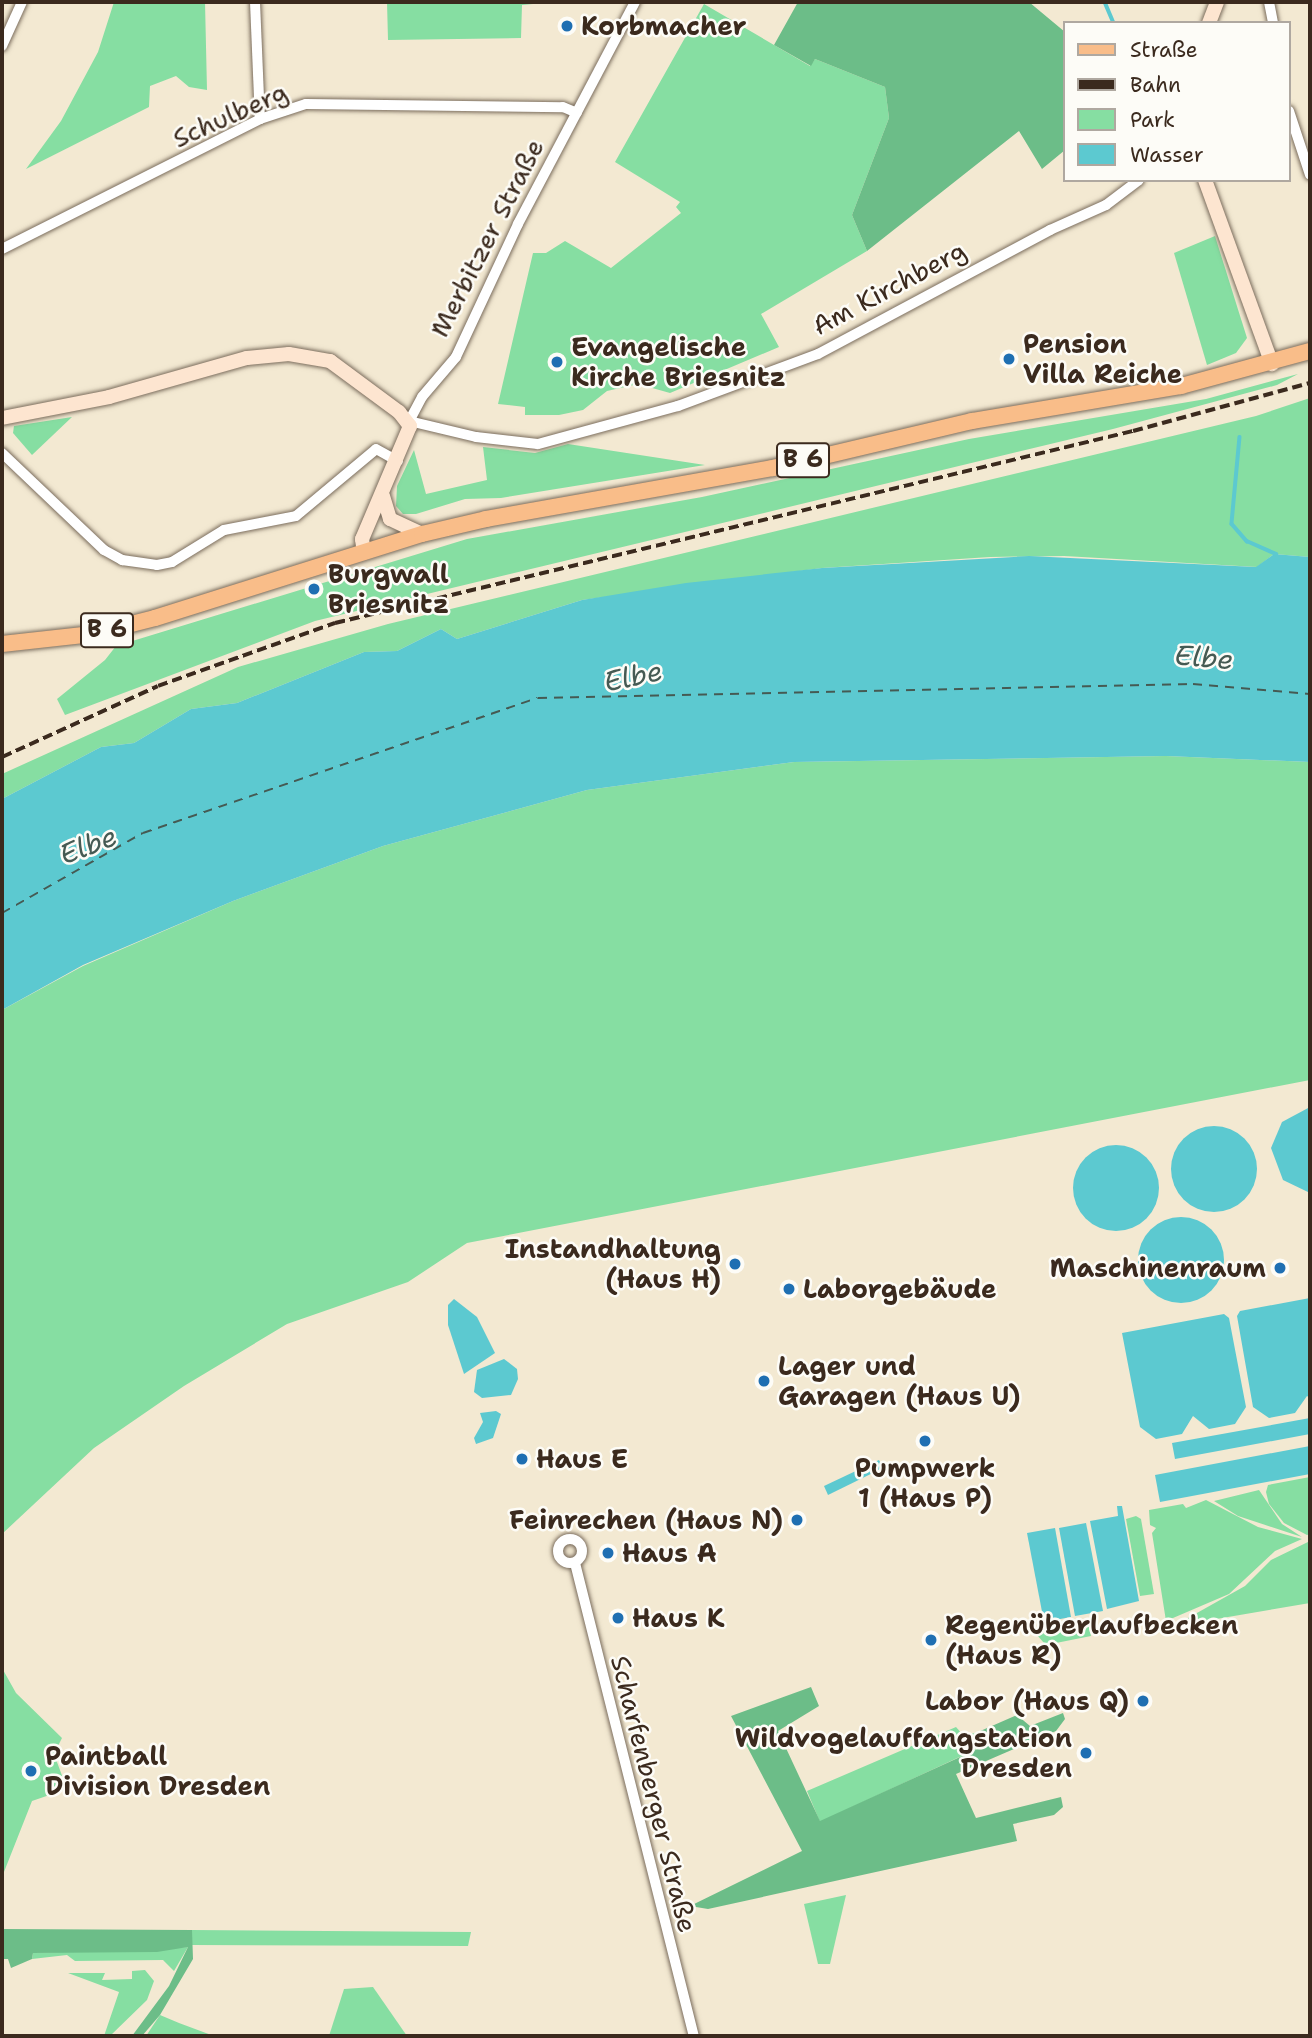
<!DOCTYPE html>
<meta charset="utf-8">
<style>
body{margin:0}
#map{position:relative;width:1312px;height:2038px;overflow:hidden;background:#f3e9d2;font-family:"Shantell Sans",sans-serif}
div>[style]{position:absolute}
.green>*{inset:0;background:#86dea2}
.forest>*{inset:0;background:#6cbd88}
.water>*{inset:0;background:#5cc9d0}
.round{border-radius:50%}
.stream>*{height:3.5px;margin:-1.75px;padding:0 1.75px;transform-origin:1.75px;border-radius:1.75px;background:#5cc9d0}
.ferry>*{height:2px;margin-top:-1px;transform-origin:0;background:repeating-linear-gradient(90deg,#455a53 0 9px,transparent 0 16px)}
.roads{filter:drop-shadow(0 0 2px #7b6d5d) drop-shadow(0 0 2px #7b6d5d)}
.street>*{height:10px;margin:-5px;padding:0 5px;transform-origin:5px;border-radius:5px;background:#fff}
.street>.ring{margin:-5px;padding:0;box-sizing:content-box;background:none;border:10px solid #fff;border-radius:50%}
.secondary>*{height:14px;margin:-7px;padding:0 7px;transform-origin:7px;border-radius:7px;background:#fde5d0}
.primary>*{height:16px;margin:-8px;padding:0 8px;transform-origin:8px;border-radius:8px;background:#f9bd89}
.rail>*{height:3.5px;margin-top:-1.75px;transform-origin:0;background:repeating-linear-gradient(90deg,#3b2a1e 0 10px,transparent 0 15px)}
.dots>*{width:19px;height:19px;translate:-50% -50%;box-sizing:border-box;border:4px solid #fdfcf7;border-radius:50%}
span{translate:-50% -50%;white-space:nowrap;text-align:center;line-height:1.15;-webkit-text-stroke:5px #fdfcf7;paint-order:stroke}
.shield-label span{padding:2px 5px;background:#fdfcf7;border:2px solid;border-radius:5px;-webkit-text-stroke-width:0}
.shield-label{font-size:24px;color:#3b2a1e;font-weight:700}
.poi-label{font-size:26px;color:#3b2a1e;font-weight:700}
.left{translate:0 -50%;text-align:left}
.right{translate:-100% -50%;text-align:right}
.street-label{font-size:26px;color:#3b2a1e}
.water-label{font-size:28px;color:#455a53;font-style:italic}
.frame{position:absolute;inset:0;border:4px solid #3b2a1e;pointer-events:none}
.legend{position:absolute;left:1063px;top:21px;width:228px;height:161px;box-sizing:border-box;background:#fdfcf7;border:2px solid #afa8a0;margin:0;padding:9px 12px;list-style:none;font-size:21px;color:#3b2a1e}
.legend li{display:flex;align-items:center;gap:14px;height:35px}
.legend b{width:35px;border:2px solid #afa8a0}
</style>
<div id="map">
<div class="green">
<i style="clip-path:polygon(114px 2px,205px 2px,207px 90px,189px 87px,176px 76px,150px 86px,149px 107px,26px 169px,61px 121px,98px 52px)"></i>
<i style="clip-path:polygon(387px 2px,555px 2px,522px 5px,521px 38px,388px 40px)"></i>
<i style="clip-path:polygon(704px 4px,810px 66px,815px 59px,885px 87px,889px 118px,852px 215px,867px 251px,761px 314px,779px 347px,670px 393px,638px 384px,607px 391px,583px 410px,559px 415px,525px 415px,525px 407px,498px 404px,533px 253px,546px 253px,565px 241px,611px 268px,681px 213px,676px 207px,680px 202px,615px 162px)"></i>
<i style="clip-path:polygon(1215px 236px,1247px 338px,1236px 353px,1207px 365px,1174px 253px)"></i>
<i style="clip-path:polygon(1298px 374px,1277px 385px,1113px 429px,315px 621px,65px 715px,57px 699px,105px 660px,116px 646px,467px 539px,702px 497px,969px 439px,1206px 399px)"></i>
<i style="clip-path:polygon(1310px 398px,1310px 557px,1274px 554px,1257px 567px,1064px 556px,990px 557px,822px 568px,582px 600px,457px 639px,441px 629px,397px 651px,364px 652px,237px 703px,191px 709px,134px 743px,101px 747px,2px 799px,2px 774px,238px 667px,388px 624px,1256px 416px)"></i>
<i style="clip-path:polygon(72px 417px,32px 455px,13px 433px,14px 426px)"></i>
<i style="clip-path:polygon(568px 444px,705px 465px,501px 498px,465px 499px,416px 514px,403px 514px,396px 506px,397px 486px,414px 450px,426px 494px,487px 480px,483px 447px,535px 453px)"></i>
<i style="clip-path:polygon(1166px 756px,1310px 762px,1310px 1080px,467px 1243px,408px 1282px,287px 1324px,184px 1386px,94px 1448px,2px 1534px,2px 1010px,83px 966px,233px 901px,383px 846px,587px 790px,794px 762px)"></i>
<i style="clip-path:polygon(1310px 1477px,1310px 1534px,1307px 1535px,1284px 1523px,1269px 1504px,1266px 1492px,1268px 1485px)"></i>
<i style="clip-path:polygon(1259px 1490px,1282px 1524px,1302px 1537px,1238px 1516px,1214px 1501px)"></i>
<i style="clip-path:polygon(1206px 1500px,1258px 1527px,1302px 1539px,1275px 1551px,1229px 1594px,1166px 1621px,1152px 1533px,1156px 1528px,1150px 1525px,1149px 1510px,1183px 1504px,1186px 1508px)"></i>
<i style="clip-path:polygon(1136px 1516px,1141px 1519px,1154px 1594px,1140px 1596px,1126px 1519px)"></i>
<i style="clip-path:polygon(1310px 1541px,1310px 1603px,1187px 1624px,1188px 1618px,1245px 1586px,1271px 1560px)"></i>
<i style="clip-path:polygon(1089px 1627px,1091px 1636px,1056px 1643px,1044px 1643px,1037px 1635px,1037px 1629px,1046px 1635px)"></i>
<i style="clip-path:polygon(2px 1668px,16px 1693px,62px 1738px,54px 1754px,67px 1789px,32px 1801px,2px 1877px)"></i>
<i style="clip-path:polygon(956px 1727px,964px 1736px,978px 1732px,983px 1746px,820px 1822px,807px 1791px)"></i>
<i style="clip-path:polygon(846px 1895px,830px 1964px,818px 1964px,804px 1904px)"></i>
<i style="clip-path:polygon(192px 1930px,471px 1932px,468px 1946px,192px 1945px)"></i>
<i style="clip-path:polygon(188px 1947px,174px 1971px,163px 1960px,75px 1961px,67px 1955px,32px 1959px,33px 1953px)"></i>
<i style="clip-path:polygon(145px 1970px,154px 1981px,147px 2000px,110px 2036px,104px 2036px,119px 1992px,68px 1973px,105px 1973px,102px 1980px,132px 1979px,132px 1971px)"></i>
<i style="clip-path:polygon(373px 1987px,407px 2036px,329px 2036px,344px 1989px)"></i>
<i style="clip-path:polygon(160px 2015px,179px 2023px,214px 2036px,146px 2036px)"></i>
</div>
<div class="forest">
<i style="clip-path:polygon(798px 2px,1029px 2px,1065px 32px,1065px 150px,1042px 169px,1019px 131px,867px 251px,852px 215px,889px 118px,885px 87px,815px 59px,811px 66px,774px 45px)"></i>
<i style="clip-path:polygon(811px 1687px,819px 1706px,778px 1731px,820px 1821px,982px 1747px,978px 1732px,1017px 1715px,1030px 1726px,1063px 1713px,1065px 1719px,1056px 1731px,956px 1774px,976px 1818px,1061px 1797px,1063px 1807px,1054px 1815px,1013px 1824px,1017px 1841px,708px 1909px,690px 1906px,802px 1851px,731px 1716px)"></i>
<i style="clip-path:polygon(2px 1929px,192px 1930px,193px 1959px,160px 2015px,142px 2036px,132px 2036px,169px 1986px,188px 1947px,157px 1952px,33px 1953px,32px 1959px,11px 1968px,8px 1959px,2px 1959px)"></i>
</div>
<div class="water">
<i style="clip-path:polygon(1274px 554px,1310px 557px,1310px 762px,1166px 756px,794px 762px,587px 790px,383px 846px,233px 901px,83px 965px,2px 1010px,2px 799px,101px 747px,134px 743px,191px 709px,237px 703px,364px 652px,397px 651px,441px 629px,457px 639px,582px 600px,686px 583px,822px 568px,1029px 556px,1256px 567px)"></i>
<i style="clip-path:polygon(1310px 1107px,1310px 1193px,1283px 1180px,1271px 1148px,1282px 1122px)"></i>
<i class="round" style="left:1171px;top:1126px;width:86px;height:86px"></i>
<i class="round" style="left:1073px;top:1145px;width:86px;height:86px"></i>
<i class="round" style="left:1138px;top:1217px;width:86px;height:86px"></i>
<i style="clip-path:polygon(1310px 1298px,1310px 1398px,1307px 1396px,1295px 1413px,1269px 1418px,1253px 1407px,1237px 1316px,1240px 1311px)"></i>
<i style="clip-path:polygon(454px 1299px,477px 1317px,495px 1353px,464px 1374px,448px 1325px,448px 1305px)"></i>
<i style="clip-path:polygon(1224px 1314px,1229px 1318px,1246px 1407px,1235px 1424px,1209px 1429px,1193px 1416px,1182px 1434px,1156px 1439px,1140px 1427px,1122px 1333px)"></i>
<i style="clip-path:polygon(504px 1359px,517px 1369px,518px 1379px,511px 1395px,482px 1398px,474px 1392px,477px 1370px)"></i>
<i style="clip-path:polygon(496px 1411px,501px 1414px,493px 1438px,476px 1444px,474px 1438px,483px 1422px,480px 1413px)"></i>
<i style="clip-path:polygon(1310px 1418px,1310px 1434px,1175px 1459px,1172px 1443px)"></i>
<i style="clip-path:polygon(1310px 1446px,1310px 1474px,1160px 1502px,1155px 1475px)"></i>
<i style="clip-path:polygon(879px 1460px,883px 1468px,828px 1495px,824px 1486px)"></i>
<i style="clip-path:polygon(1117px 1506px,1122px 1506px,1139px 1601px,1107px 1609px,1090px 1521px,1118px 1516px)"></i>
<i style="clip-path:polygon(1086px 1523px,1103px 1611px,1075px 1616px,1059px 1528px)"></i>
<i style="clip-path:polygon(1055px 1528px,1071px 1617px,1044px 1622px,1027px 1533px)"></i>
</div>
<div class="stream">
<i style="left:1105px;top:2px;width:23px;rotate:67deg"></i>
<i style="left:1240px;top:437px;width:87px;rotate:95.3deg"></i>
<i style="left:1232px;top:524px;width:23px;rotate:49deg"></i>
<i style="left:1247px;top:541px;width:32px;rotate:24deg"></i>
</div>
<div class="ferry">
<i style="left:2px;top:913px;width:162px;rotate:-29.6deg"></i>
<i style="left:143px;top:833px;width:417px;rotate:-18.9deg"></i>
<i style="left:538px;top:698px;width:655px;rotate:-1.22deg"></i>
<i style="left:1193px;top:684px;width:117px;rotate:4.9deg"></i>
</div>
<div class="roads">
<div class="street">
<i style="left:255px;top:2px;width:117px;rotate:87.6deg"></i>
<i style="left:635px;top:2px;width:251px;rotate:117.8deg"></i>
<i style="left:518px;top:224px;width:147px;rotate:115deg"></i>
<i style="left:456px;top:357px;width:52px;rotate:130.4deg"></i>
<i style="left:422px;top:397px;width:27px;rotate:118deg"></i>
<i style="left:409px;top:421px;width:69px;rotate:13.4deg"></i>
<i style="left:476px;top:437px;width:62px;rotate:6.4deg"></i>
<i style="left:538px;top:444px;width:145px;rotate:-15.2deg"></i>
<i style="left:678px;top:406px;width:149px;rotate:-20.4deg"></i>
<i style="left:818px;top:354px;width:263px;rotate:-28.1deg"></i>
<i style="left:1050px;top:230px;width:61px;rotate:-24.1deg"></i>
<i style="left:1106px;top:205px;width:41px;rotate:-37.1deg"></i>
<i style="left:1269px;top:2px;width:21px;rotate:79deg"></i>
<i style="left:2px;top:46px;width:48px;rotate:-65.6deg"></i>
<i style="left:1289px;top:111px;width:67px;rotate:71.8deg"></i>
<i style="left:2px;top:249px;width:289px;rotate:-26.7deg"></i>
<i style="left:260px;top:119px;width:48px;rotate:-18.1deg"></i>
<i style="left:306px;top:104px;width:257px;rotate:0.7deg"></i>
<i style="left:563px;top:107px;width:15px;rotate:23deg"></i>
<i style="left:2px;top:453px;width:141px;rotate:43.6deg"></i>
<i style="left:104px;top:550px;width:21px;rotate:29deg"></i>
<i style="left:122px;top:560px;width:35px;rotate:8deg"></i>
<i style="left:157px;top:565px;width:15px;rotate:-11deg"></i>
<i style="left:172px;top:562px;width:61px;rotate:-31.6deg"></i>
<i style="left:224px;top:530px;width:73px;rotate:-11deg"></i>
<i style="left:296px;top:516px;width:104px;rotate:-39.9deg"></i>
<i style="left:376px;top:449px;width:25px;rotate:29deg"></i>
<i class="ring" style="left:558px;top:1539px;width:14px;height:14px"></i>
<i style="left:575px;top:1563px;width:488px;rotate:75.9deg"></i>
</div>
<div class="secondary">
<i style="left:1209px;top:23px;width:22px;rotate:-69deg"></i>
<i style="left:1205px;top:180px;width:196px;rotate:70deg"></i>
<i style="left:2px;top:418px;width:109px;rotate:-11.1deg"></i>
<i style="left:109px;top:397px;width:143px;rotate:-15.8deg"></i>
<i style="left:247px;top:358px;width:42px;rotate:-5.4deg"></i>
<i style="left:289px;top:354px;width:42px;rotate:9.7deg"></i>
<i style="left:330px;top:361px;width:86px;rotate:36.5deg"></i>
<i style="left:399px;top:412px;width:18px;rotate:52deg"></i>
<i style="left:410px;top:426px;width:123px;rotate:113deg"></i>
<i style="left:362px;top:539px;width:14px;rotate:82deg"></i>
<i style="left:383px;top:496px;width:24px;rotate:73deg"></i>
<i style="left:390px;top:519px;width:35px;rotate:25deg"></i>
</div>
<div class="primary">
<i style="left:2px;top:644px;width:91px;rotate:-6.3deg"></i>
<i style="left:92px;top:634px;width:65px;rotate:-14.3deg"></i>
<i style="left:155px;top:618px;width:280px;rotate:-17.5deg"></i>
<i style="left:422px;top:534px;width:66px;rotate:-13.2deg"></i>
<i style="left:486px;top:519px;width:291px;rotate:-10.1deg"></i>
<i style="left:773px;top:468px;width:204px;rotate:-13.3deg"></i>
<i style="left:972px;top:421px;width:212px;rotate:-9.5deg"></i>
<i style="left:1181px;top:386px;width:134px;rotate:-15.2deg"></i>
</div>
</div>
<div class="rail">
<i style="left:2px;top:757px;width:171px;rotate:-24.5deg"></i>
<i style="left:158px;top:686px;width:188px;rotate:-19.6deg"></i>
<i style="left:335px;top:623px;width:821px;rotate:-13.53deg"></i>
<i style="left:1133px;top:431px;width:183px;rotate:-15.2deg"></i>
</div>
<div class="dots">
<i style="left:567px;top:26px;background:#1f6fb2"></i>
<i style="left:1009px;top:359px;background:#1f6fb2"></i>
<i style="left:557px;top:362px;background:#1f6fb2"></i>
<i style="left:314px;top:589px;background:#1f6fb2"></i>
<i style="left:735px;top:1264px;background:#1f6fb2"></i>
<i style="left:1280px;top:1268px;background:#1f6fb2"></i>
<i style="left:789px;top:1289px;background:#1f6fb2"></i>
<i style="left:764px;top:1381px;background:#1f6fb2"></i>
<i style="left:925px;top:1441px;background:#1f6fb2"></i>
<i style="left:522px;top:1459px;background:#1f6fb2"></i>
<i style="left:797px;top:1520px;background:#1f6fb2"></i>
<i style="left:608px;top:1553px;background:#1f6fb2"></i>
<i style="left:618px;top:1618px;background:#1f6fb2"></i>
<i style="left:931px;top:1640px;background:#1f6fb2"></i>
<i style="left:1143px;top:1701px;background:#1f6fb2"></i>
<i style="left:1086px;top:1753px;background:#1f6fb2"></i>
<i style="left:31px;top:1771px;background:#1f6fb2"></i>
</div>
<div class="shield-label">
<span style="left:803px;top:460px">B 6</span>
<span style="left:107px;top:630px">B 6</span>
</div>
<div class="poi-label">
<span class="left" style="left:581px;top:26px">Korbmacher</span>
<span class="left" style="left:1023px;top:359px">Pension<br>Villa Reiche</span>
<span class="left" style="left:571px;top:362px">Evangelische<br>Kirche Briesnitz</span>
<span class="left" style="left:328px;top:589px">Burgwall<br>Briesnitz</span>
<span class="right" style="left:721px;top:1264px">Instandhaltung<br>(Haus H)</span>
<span class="right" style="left:1266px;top:1268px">Maschinenraum</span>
<span class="left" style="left:803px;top:1289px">Laborgebäude</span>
<span class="left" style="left:778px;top:1381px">Lager und<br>Garagen (Haus U)</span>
<span class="left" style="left:536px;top:1459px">Haus E</span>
<span style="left:925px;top:1483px">Pumpwerk<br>1 (Haus P)</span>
<span class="right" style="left:783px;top:1520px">Feinrechen (Haus N)</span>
<span class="left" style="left:622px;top:1553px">Haus A</span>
<span class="left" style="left:632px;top:1618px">Haus K</span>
<span class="left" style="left:945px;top:1640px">Regenüberlaufbecken<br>(Haus R)</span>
<span class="right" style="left:1129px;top:1701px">Labor (Haus Q)</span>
<span class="right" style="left:1072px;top:1753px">Wildvogelauffangstation<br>Dresden</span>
<span class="left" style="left:45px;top:1771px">Paintball<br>Division Dresden</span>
</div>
<div class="street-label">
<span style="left:230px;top:115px;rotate:-24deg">Schulberg</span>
<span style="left:487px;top:238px;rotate:-63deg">Merbitzer Straße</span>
<span style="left:889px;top:288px;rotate:-28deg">Am Kirchberg</span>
<span style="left:654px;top:1794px;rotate:76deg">Scharfenberger Straße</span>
</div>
<div class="water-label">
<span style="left:1204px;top:657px;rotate:5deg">Elbe</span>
<span style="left:633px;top:676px;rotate:-12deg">Elbe</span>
<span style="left:88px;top:845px;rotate:-21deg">Elbe</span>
</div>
<div class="frame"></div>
<ul class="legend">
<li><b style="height:9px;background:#f9bd89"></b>Straße</li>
<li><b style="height:9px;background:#3b2a1e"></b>Bahn</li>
<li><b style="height:19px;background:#86dea2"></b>Park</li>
<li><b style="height:19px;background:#5cc9d0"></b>Wasser</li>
</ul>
</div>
